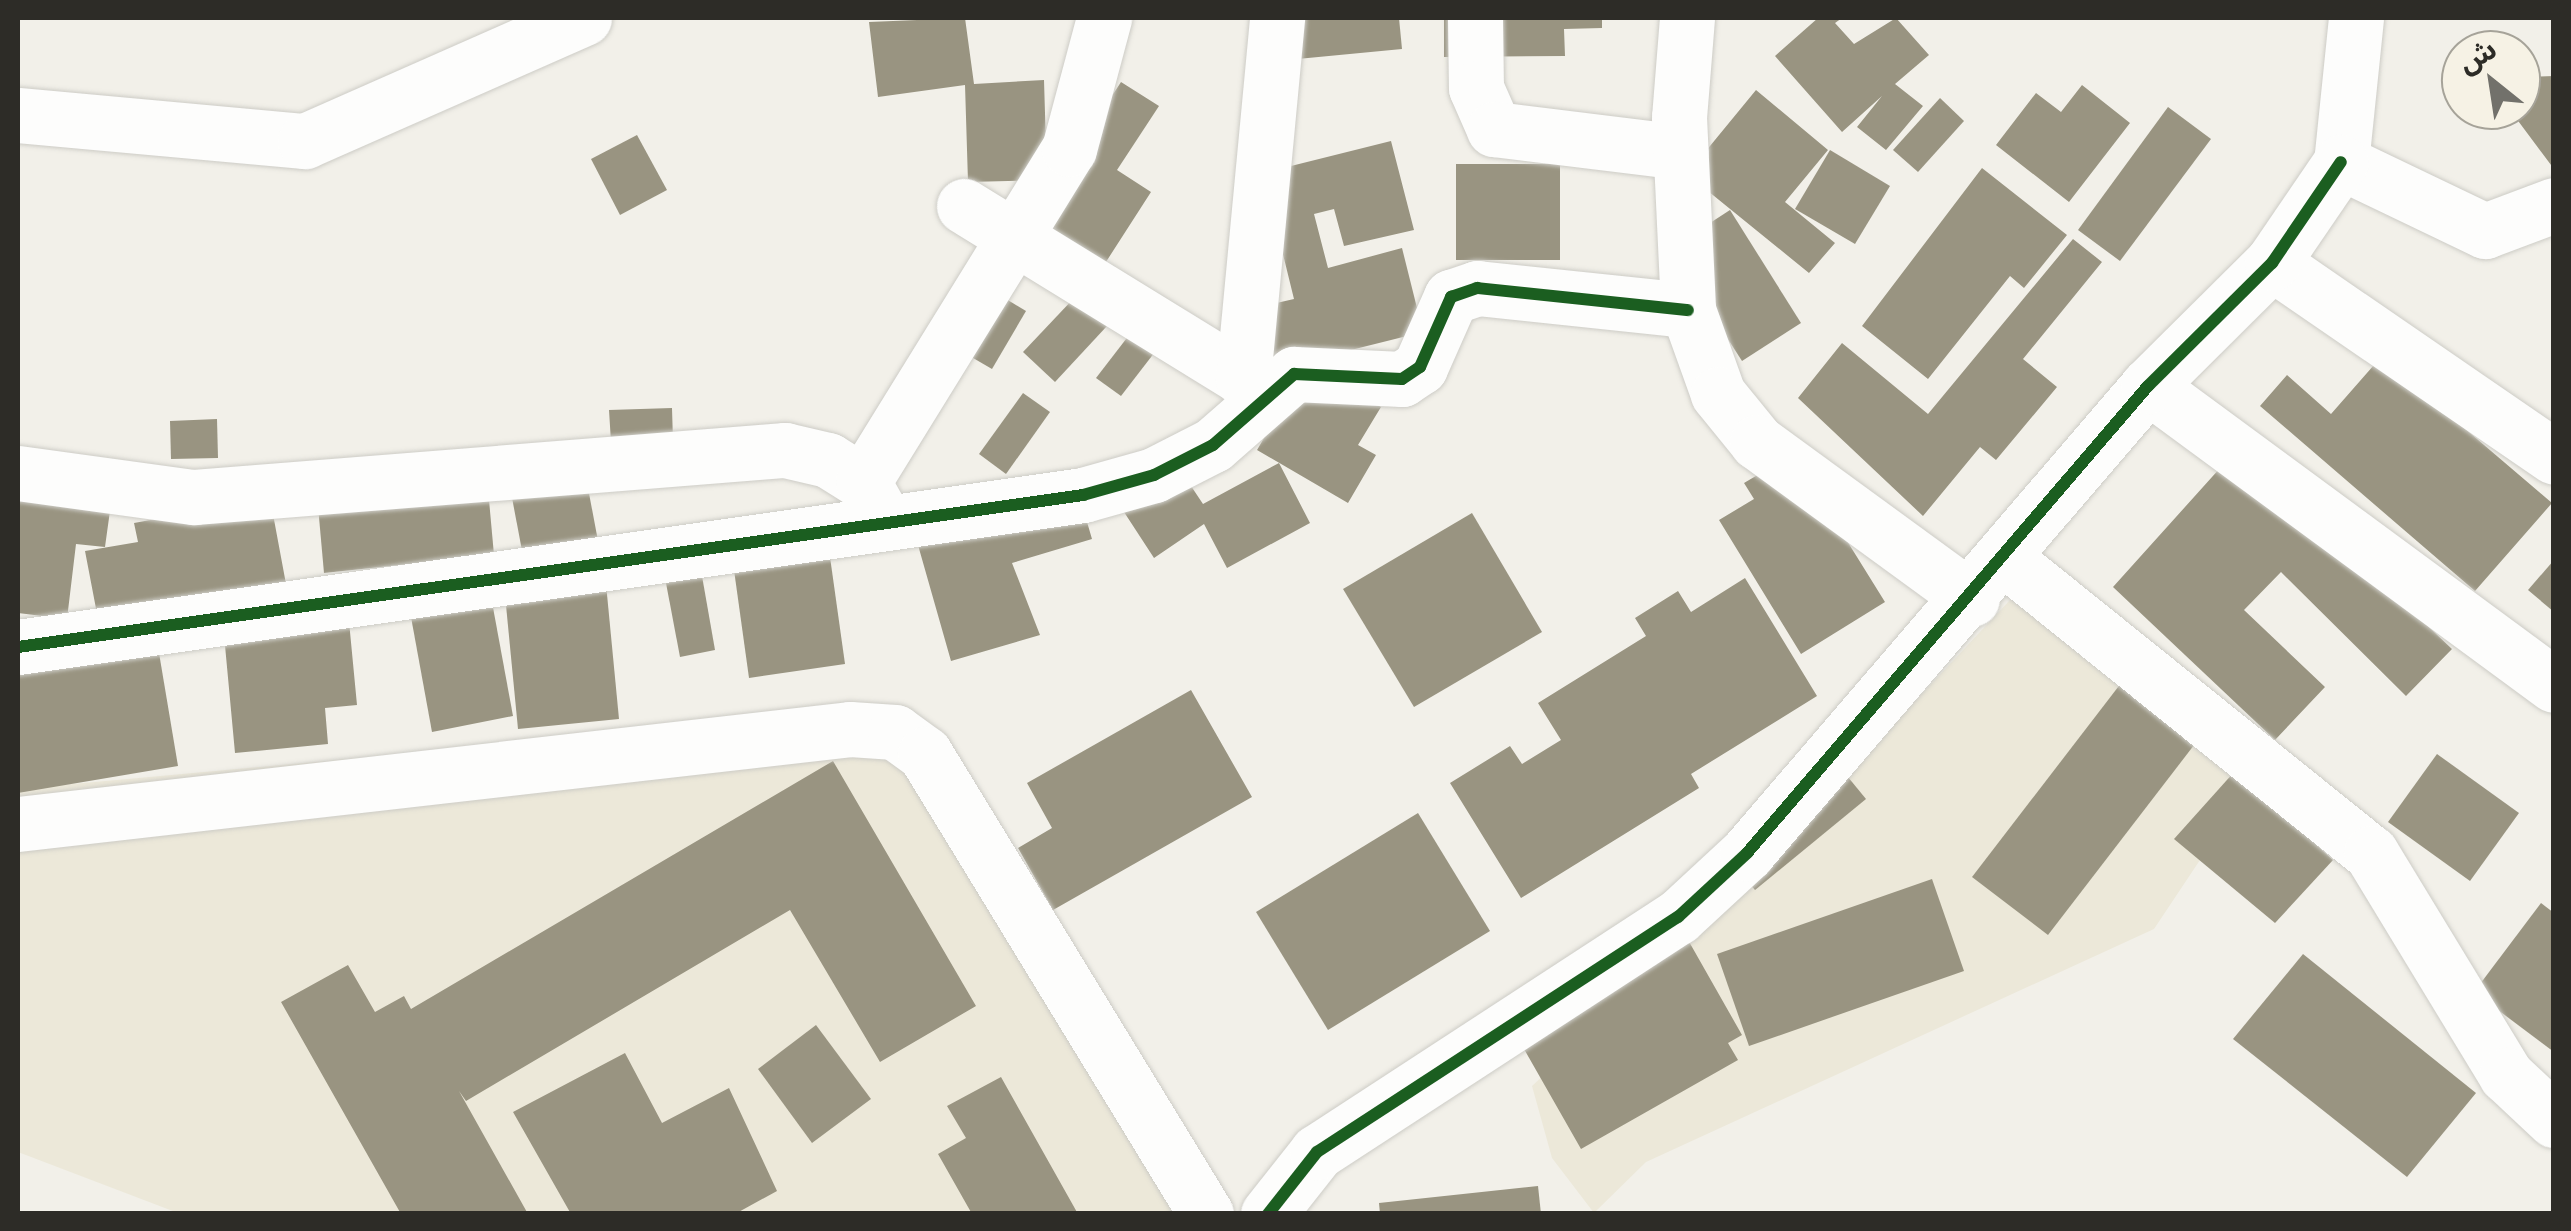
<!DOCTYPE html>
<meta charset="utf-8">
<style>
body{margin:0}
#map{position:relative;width:2571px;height:1231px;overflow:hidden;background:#f2f0e9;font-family:Cabin,"Noto Sans Arabic",sans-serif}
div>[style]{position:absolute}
.built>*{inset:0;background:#ece8d9}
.building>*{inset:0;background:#999481}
.roads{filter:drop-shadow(0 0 2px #cdccc6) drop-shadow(0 0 2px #cdccc6)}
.street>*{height:55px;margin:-27.5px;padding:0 27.5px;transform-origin:27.5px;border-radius:27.5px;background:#fdfdfc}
.cycleway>*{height:12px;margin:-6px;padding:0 6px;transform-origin:6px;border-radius:6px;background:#1b5e20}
span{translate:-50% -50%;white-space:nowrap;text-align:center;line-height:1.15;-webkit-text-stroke:10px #f6f2e5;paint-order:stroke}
.frame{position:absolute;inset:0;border:20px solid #2d2c27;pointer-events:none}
.north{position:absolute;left:2441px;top:30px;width:100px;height:100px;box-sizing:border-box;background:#f6f2e5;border:2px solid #a6a399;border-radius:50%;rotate:330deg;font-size:28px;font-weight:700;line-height:40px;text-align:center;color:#2d2c27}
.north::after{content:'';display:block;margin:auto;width:35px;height:45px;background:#72716b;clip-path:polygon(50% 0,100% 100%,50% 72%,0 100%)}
</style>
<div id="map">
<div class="built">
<i style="clip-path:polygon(2026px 583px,2258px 773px,2154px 929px,1646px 1162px,1594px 1213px,1552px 1158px,1532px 1086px,1704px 926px)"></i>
<i style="clip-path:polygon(874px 711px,1189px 1213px,178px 1213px,18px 1152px,18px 789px)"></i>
</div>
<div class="building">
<i style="clip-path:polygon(965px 18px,974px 84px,1044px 80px,1047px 180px,968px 182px,965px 85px,878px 97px,869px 22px)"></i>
<i style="clip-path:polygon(1283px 18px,1399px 18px,1402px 49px,1287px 60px)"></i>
<i style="clip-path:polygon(1444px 18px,1602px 18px,1602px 28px,1564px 29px,1565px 56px,1444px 57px)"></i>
<i style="clip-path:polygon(1818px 18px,1842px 18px,1835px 23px,1854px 44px,1896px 18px,1929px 55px,1895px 84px,1923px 106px,1886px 150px,1857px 127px,1882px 96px,1842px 132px,1775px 56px)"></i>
<i style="clip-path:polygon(2554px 76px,2554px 169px,2510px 110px,2521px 110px,2521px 77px)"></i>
<i style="clip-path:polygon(1121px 82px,1159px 106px,1117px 170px,1151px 192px,1104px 265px,1032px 218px)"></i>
<i style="clip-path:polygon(2082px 85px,2130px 123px,2069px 202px,1996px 145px,2036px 93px,2061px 112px)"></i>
<i style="clip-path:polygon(1756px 90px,1828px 150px,1785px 202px,1835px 243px,1809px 273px,1687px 174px)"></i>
<i style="clip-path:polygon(1940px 98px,1964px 121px,1918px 172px,1893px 150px)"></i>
<i style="clip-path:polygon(2168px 107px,2211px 139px,2120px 261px,2078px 230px)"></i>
<i style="clip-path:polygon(637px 135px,667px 190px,620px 215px,591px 159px)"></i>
<i style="clip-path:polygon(1391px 141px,1414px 230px,1344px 246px,1334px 209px,1314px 214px,1328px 268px,1402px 248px,1423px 332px,1267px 371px,1251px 309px,1294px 299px,1263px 173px)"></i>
<i style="clip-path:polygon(1830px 150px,1890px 186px,1855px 244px,1795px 209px)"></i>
<i style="clip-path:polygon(1456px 164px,1560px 164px,1560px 260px,1456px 260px)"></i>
<i style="clip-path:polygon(1982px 168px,2067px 235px,2024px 288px,2010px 276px,1928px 379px,1862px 326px)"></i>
<i style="clip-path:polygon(1730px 210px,1801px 323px,1742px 361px,1670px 249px)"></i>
<i style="clip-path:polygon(2073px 239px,2102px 262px,2023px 359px,2057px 387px,1996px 460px,1980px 447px,1923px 516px,1798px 398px,1842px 343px,1928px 414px)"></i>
<i style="clip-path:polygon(965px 274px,1026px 311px,992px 369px,930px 333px)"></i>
<i style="clip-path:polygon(1075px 297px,1107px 326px,1055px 382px,1023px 352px)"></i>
<i style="clip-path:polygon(1133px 330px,1158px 348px,1121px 396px,1096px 378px)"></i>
<i style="clip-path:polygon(2381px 357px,2552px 503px,2475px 591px,2260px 406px,2287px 375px,2331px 414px)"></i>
<i style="clip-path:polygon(1307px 364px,1381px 407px,1358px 445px,1376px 455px,1348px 503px,1257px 450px)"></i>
<i style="clip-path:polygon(1023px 393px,1050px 412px,1006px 474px,979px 454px)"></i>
<i style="clip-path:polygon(672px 408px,673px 441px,611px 442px,609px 410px)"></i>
<i style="clip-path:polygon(217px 419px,218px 458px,171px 459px,170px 421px)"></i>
<i style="clip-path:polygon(2239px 447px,2452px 649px,2406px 696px,2281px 572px,2244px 610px,2325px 687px,2275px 740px,2113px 587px)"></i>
<i style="clip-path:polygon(1793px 454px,1885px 602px,1801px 654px,1719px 520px,1754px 499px,1744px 483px)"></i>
<i style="clip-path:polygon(1279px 463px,1310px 523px,1227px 568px,1204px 524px,1154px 558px,1124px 512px,1183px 474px,1203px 504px)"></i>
<i style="clip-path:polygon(584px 467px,599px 546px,524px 561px,509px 482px)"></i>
<i style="clip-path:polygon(18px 478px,113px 489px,105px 547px,76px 544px,67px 619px,18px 613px)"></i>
<i style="clip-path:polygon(487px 478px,494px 555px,324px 573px,317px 495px)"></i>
<i style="clip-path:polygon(1078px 491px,1092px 539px,1012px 563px,1040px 635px,951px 661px,916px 538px)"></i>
<i style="clip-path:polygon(270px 498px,286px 584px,98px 619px,85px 551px,138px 542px,134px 523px)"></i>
<i style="clip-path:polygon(1472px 513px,1542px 632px,1414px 707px,1343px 589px)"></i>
<i style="clip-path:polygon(830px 557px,845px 664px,749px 678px,734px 570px)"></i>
<i style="clip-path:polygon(2554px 560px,2554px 612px,2528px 590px)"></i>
<i style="clip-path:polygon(702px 576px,715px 650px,680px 657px,666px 583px)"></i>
<i style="clip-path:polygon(1745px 578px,1817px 696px,1691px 774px,1699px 788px,1521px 898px,1450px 783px,1510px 746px,1522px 764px,1561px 740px,1538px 703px,1646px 636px,1635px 618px,1678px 591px,1691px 612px)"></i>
<i style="clip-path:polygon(606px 584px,619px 719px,518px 729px,505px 595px)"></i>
<i style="clip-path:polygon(492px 602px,513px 716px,432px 732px,411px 617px)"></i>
<i style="clip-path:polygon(348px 611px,357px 705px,325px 708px,328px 744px,235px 753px,223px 624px)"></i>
<i style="clip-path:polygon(157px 641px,178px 766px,18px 793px,18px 665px)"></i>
<i style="clip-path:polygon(2125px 678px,2201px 736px,2048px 935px,1972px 877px)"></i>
<i style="clip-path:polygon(1191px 690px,1252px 797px,1053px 910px,1018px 848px,1052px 828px,1027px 783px)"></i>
<i style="clip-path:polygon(2437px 754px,2519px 813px,2470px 881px,2388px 822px)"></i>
<i style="clip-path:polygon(833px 761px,976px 1006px,880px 1062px,790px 910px,466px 1101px,459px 1091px,528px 1214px,401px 1214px,281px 1002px,348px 965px,375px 1012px,404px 996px,411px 1009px)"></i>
<i style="clip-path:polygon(1843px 771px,1866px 799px,1755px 890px,1732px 864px)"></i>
<i style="clip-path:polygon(2235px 771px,2333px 860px,2275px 923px,2174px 839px)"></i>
<i style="clip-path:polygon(1418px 813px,1490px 931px,1328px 1030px,1256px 912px)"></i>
<i style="clip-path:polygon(1932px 879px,1964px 971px,1749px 1046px,1717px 954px)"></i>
<i style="clip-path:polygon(2541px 903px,2554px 913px,2554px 1052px,2474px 992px)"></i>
<i style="clip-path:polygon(1675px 917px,1742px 1035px,1728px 1043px,1738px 1060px,1581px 1149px,1520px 1042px)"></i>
<i style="clip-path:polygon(2303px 954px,2476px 1093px,2407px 1177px,2233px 1039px)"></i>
<i style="clip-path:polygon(816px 1025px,871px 1099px,812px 1143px,758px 1069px)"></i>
<i style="clip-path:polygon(625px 1053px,662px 1123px,729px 1088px,777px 1191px,735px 1214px,571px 1214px,513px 1112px)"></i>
<i style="clip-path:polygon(1001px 1077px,1078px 1214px,972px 1214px,938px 1154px,966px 1138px,947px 1106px)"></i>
<i style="clip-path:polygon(1538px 1186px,1541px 1214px,1380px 1214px,1379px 1203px)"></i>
</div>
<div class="roads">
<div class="street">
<i style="left:1475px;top:18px;width:70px;rotate:89.2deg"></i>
<i style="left:1476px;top:88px;width:45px;rotate:66.3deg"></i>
<i style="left:1494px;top:129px;width:188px;rotate:7deg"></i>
<i style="left:1687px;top:18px;width:99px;rotate:94.6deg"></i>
<i style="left:1679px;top:117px;width:193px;rotate:87.3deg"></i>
<i style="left:1688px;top:310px;width:89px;rotate:70.3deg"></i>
<i style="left:1718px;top:394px;width:62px;rotate:50.9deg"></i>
<i style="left:1757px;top:442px;width:266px;rotate:36.1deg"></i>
<i style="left:2356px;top:18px;width:145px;rotate:95.9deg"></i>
<i style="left:2341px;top:162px;width:160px;rotate:25.6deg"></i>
<i style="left:2485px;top:231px;width:74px;rotate:-20.6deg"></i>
<i style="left:18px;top:115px;width:288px;rotate:5.2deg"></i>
<i style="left:305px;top:141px;width:305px;rotate:-23.8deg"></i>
<i style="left:964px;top:206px;width:357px;rotate:31.6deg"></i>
<i style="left:2272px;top:263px;width:342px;rotate:34.5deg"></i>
<i style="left:1243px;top:379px;width:363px;rotate:-84.6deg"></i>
<i style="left:2148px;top:386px;width:504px;rotate:36.37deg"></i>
<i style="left:18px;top:473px;width:178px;rotate:7.8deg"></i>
<i style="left:194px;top:497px;width:593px;rotate:-4.55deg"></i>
<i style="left:785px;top:450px;width:44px;rotate:13.1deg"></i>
<i style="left:828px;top:460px;width:41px;rotate:32.2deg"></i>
<i style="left:863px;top:482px;width:47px;rotate:60.7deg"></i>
<i style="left:863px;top:482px;width:392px;rotate:-58.3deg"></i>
<i style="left:1069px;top:149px;width:136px;rotate:-75deg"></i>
<i style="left:2005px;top:559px;width:469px;rotate:38.8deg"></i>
<i style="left:2371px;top:853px;width:260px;rotate:58.7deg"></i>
<i style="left:2506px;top:1075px;width:66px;rotate:43.2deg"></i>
<i style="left:18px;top:647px;width:1076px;rotate:-8.12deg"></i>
<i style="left:1083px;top:495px;width:74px;rotate:-15.7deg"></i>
<i style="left:1154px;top:475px;width:66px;rotate:-27deg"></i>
<i style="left:1213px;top:445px;width:108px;rotate:-41.2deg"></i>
<i style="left:1294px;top:374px;width:108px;rotate:2.7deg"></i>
<i style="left:1402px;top:379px;width:22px;rotate:-34deg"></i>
<i style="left:1420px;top:367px;width:77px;rotate:-66.1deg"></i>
<i style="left:1451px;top:297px;width:28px;rotate:-19deg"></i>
<i style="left:1477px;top:288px;width:212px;rotate:6deg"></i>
<i style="left:18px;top:824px;width:837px;rotate:-6.51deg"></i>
<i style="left:850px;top:729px;width:45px;rotate:3.8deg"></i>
<i style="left:895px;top:732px;width:37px;rotate:36deg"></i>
<i style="left:925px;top:754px;width:539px;rotate:58.58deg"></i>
<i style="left:1268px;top:1214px;width:79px;rotate:-51.7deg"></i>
<i style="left:1317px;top:1152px;width:431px;rotate:-33.1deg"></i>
<i style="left:1678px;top:917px;width:94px;rotate:-42.8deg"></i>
<i style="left:1747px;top:853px;width:616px;rotate:-49.35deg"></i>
<i style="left:2148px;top:386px;width:175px;rotate:-44.8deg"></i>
<i style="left:2272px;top:263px;width:122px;rotate:-55.7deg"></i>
</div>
</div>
<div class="cycleway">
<i style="left:18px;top:647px;width:1076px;rotate:-8.12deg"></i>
<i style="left:1083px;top:495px;width:74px;rotate:-15.7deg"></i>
<i style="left:1154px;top:475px;width:66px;rotate:-27deg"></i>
<i style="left:1213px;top:445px;width:108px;rotate:-41.2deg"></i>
<i style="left:1294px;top:374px;width:108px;rotate:2.7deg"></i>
<i style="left:1402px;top:379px;width:22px;rotate:-34deg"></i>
<i style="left:1420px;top:367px;width:77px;rotate:-66.1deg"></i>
<i style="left:1451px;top:297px;width:28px;rotate:-19deg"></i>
<i style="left:1477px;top:288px;width:212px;rotate:6deg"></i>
<i style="left:1268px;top:1214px;width:79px;rotate:-51.7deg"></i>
<i style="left:1317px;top:1152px;width:431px;rotate:-33.1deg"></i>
<i style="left:1678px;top:917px;width:94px;rotate:-42.8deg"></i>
<i style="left:1747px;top:853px;width:616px;rotate:-49.35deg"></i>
<i style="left:2148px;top:386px;width:175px;rotate:-44.8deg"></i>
<i style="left:2272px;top:263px;width:122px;rotate:-55.7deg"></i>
</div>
<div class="frame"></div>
<div class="north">ش</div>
</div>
